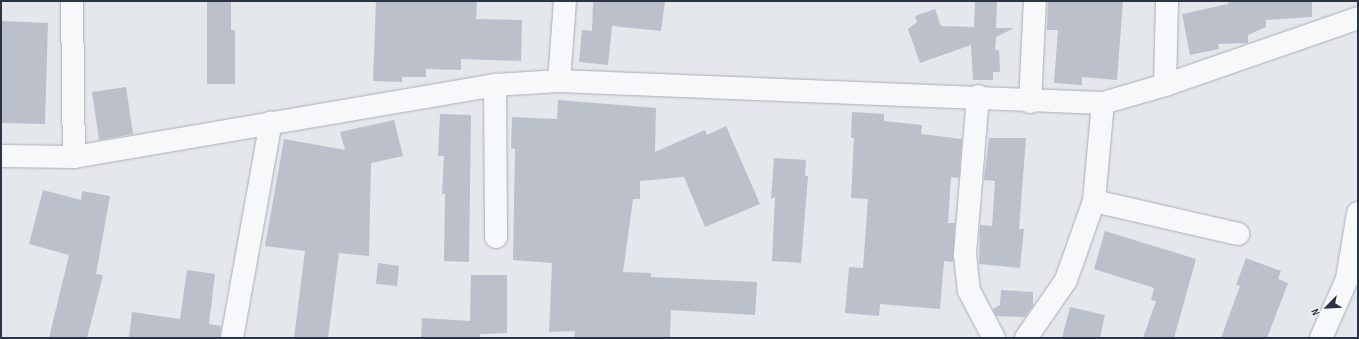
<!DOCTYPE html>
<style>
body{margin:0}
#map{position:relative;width:1359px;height:339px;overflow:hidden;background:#e4e7ec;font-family:"Sofia Sans Condensed",sans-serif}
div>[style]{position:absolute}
.building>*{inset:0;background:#bbc0ca}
.roads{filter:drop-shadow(0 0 1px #a9aeb7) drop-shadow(0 0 1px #a9aeb7)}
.minor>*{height:22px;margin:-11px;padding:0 11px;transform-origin:11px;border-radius:11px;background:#f7f8fa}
span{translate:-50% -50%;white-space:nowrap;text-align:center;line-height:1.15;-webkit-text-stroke:4px #f4f6f9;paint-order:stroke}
.frame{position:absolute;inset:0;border:2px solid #2b3445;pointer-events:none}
.north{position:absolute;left:1307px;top:287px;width:40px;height:40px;-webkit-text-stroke:3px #f4f6f9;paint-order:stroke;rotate:246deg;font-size:11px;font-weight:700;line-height:16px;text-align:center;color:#2b3445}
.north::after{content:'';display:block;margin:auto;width:14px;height:18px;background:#2b3445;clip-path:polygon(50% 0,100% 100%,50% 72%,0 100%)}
</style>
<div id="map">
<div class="building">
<i style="clip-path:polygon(207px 1px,231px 1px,231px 30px,235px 30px,235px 84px,207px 84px)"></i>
<i style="clip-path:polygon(376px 1px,477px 1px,476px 19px,522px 20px,521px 61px,461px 59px,461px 70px,426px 69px,426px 77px,402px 77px,402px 82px,373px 81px)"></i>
<i style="clip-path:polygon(593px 1px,665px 1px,661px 31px,612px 26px,608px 65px,579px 62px,582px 30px,592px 31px)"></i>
<i style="clip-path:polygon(975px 1px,997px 1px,996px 28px,1014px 28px,996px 37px,995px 50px,999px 50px,1000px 72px,993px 72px,993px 80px,973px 80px,971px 45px,920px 63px,908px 29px,917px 22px,915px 16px,935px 9px,941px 26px,974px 27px)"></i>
<i style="clip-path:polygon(1048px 1px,1123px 1px,1117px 80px,1082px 77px,1082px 85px,1054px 83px,1058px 30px,1047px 30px)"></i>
<i style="clip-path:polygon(1228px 1px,1312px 1px,1312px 17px,1266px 20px,1266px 27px,1248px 35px,1248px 43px,1218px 44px,1219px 49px,1190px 55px,1182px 14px,1228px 4px)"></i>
<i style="clip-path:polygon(1px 21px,48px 23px,45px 124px,1px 123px)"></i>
<i style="clip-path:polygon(126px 87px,133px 134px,99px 140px,92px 92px)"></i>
<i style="clip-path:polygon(558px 100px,656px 108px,655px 152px,705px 130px,707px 135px,726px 126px,760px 204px,705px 227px,684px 177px,640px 181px,640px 199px,633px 199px,623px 272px,651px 273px,651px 277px,757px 282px,755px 315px,671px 310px,670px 338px,574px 338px,575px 331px,549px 332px,552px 263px,513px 260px,515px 149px,511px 148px,512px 117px,557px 119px)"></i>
<i style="clip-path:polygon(852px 112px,884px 114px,884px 121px,922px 125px,921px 134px,962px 139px,959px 178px,951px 177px,948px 223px,955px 223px,953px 262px,944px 261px,940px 309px,880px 304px,879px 316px,845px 313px,849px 267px,863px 268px,868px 199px,851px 198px,854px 138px,851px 138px)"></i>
<i style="clip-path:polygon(440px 114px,471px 115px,469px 262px,444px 261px,445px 194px,442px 194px,444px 156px,438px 156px)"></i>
<i style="clip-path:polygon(394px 120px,403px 156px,371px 163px,369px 256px,339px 253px,328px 338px,294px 338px,305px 251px,265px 246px,284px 139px,345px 150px,340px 132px)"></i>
<i style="clip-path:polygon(989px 138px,1026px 138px,1019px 229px,1024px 229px,1020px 268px,979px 264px,980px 225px,992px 226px,995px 181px,984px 180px)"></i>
<i style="clip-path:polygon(774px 158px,806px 160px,805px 176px,808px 176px,801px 263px,772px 261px,775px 197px,771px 199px)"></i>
<i style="clip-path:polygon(43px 190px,81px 200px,82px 191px,110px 196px,96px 274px,103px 275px,87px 338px,49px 338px,69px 255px,29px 244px)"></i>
<i style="clip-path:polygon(1105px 231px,1196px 259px,1174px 338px,1143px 338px,1156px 301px,1151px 300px,1154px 288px,1094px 269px)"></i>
<i style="clip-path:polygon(1246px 258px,1281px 271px,1278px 279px,1288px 283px,1267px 338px,1221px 338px,1240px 286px,1236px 285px)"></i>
<i style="clip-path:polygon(378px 263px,399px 266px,397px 286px,376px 284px)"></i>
<i style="clip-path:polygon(187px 270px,215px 274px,209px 324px,221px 326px,220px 338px,129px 338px,132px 312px,180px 319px)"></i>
<i style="clip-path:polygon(471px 275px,507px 275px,507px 333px,480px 334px,480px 338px,421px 338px,422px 318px,470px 321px)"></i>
<i style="clip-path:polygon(1001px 290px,1033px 292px,1033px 306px,1025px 317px,996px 316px,993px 309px,1000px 305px)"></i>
<i style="clip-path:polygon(1070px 307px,1105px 315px,1100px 338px,1062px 338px)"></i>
</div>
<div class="roads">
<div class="minor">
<i style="left:72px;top:1px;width:156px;rotate:89.3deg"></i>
<i style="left:559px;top:81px;width:80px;rotate:-85.7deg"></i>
<i style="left:495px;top:85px;width:152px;rotate:89.6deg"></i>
<i style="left:1165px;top:85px;width:84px;rotate:-88.6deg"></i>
<i style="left:978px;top:96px;width:159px;rotate:94.7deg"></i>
<i style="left:965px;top:254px;width:37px;rotate:84deg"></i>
<i style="left:969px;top:291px;width:53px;rotate:62deg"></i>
<i style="left:1030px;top:102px;width:101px;rotate:-87.2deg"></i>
<i style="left:1px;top:156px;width:73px;rotate:0.8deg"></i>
<i style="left:74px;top:157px;width:427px;rotate:-9.7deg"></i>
<i style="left:495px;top:85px;width:64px;rotate:-3.6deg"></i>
<i style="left:559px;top:81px;width:544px;rotate:2.32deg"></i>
<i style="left:1103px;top:103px;width:65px;rotate:-16.2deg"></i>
<i style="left:1165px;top:85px;width:204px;rotate:-19.1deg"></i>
<i style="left:1094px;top:201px;width:148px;rotate:12.9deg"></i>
<i style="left:232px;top:338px;width:219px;rotate:-79.8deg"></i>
<i style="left:1026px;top:338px;width:70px;rotate:-55.4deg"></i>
<i style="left:1066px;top:280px;width:84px;rotate:-70.5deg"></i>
<i style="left:1094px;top:201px;width:98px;rotate:-84.8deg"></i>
<i style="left:1321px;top:338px;width:64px;rotate:-66.2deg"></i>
<i style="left:1347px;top:279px;width:67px;rotate:-80.5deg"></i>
</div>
</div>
<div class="frame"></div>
<div class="north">N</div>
</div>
